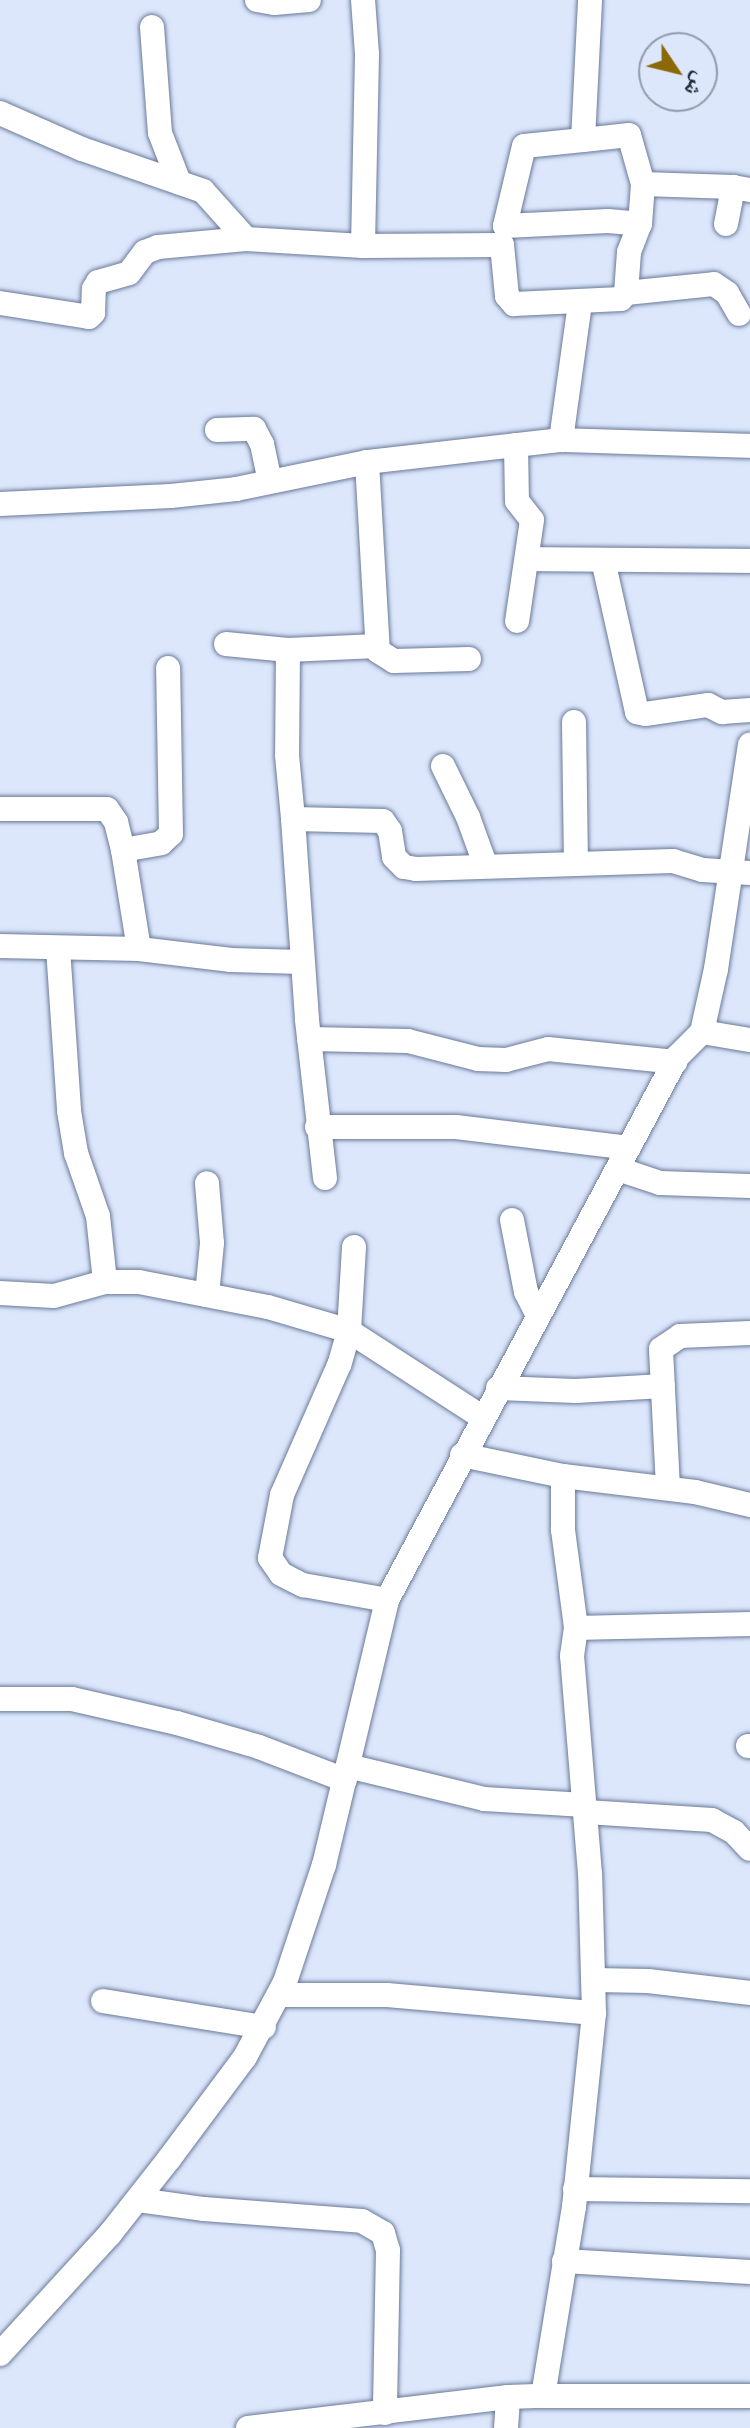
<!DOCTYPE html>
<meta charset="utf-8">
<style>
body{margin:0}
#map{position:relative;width:750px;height:2428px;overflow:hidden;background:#dce7fc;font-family:Signika,"Noto Naskh Arabic",sans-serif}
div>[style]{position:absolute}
.roads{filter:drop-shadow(0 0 2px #6a7a99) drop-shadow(0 0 2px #6a7a99)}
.minor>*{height:24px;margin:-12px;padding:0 12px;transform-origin:12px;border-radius:12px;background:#fff}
span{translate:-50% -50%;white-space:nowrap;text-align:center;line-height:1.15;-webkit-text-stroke:6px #dce7fc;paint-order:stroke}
.north{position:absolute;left:638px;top:32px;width:80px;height:80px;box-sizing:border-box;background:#dce7fc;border:2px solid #929bac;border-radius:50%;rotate:125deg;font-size:22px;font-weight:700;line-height:32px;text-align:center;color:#222835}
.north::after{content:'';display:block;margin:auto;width:28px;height:36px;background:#8c6808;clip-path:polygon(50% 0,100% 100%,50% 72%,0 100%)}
</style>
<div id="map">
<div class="roads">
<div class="minor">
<i style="left:257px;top:0;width:17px;rotate:10deg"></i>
<i style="left:274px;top:3px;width:35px;rotate:-5deg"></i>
<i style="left:152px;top:27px;width:106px;rotate:85.7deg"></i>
<i style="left:160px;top:133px;width:53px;rotate:68.8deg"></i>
<i style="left:0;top:113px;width:90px;rotate:23.7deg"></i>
<i style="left:82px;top:149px;width:128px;rotate:19.1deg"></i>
<i style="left:203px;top:191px;width:64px;rotate:48.1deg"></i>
<i style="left:583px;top:140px;width:59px;rotate:174.2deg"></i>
<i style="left:524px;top:146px;width:82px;rotate:103.4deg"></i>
<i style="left:505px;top:226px;width:103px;rotate:-2.8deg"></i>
<i style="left:608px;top:221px;width:32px;rotate:5deg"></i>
<i style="left:643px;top:184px;width:90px;rotate:1.9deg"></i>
<i style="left:726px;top:224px;width:38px;rotate:-79deg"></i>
<i style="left:733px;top:187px;width:17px;rotate:10deg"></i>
<i style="left:363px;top:246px;width:139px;rotate:-0.4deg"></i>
<i style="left:502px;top:245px;width:51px;rotate:84.4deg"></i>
<i style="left:507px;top:296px;width:11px;rotate:49deg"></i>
<i style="left:514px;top:304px;width:107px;rotate:-2.7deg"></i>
<i style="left:621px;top:299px;width:8px;rotate:-50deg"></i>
<i style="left:626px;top:293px;width:41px;rotate:-85.8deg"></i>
<i style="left:629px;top:252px;width:30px;rotate:-69deg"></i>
<i style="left:640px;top:224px;width:40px;rotate:-85.7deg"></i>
<i style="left:643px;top:184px;width:51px;rotate:-105.9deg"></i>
<i style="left:629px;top:135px;width:46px;rotate:173.8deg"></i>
<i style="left:583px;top:140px;width:140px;rotate:-87.1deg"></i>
<i style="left:626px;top:293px;width:88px;rotate:-5.8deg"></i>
<i style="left:714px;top:284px;width:16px;rotate:35deg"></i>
<i style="left:727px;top:293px;width:24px;rotate:60deg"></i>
<i style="left:0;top:303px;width:90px;rotate:8.9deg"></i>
<i style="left:89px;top:317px;width:6px;rotate:-45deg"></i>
<i style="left:93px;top:313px;width:24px;rotate:-88deg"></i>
<i style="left:94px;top:289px;width:8px;rotate:-60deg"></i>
<i style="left:98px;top:282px;width:32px;rotate:-16deg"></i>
<i style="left:129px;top:273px;width:26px;rotate:-53deg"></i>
<i style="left:145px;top:252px;width:14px;rotate:-21deg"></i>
<i style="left:158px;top:247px;width:88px;rotate:-5.2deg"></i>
<i style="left:246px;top:239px;width:117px;rotate:3.4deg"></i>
<i style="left:363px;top:246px;width:192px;rotate:-88.8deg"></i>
<i style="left:367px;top:54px;width:54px;rotate:-94.2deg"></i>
<i style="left:217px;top:430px;width:37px;rotate:-2deg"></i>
<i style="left:254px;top:429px;width:17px;rotate:62deg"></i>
<i style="left:262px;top:444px;width:38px;rotate:78deg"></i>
<i style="left:561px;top:440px;width:189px;rotate:1.8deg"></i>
<i style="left:516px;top:445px;width:56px;rotate:89deg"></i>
<i style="left:517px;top:501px;width:24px;rotate:52deg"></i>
<i style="left:532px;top:520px;width:102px;rotate:98.4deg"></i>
<i style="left:367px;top:462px;width:189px;rotate:86.7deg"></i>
<i style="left:378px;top:651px;width:19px;rotate:32deg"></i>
<i style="left:394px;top:661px;width:75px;rotate:-1.5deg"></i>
<i style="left:0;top:504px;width:171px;rotate:-2.7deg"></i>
<i style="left:171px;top:496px;width:65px;rotate:-6.1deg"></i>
<i style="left:236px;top:489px;width:134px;rotate:-11.6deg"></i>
<i style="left:367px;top:462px;width:195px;rotate:-6.5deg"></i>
<i style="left:561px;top:440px;width:138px;rotate:-82.1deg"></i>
<i style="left:528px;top:559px;width:222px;rotate:0.5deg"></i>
<i style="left:603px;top:560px;width:156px;rotate:77.4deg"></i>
<i style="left:637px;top:712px;width:8px;rotate:14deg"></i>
<i style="left:645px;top:714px;width:64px;rotate:-8.1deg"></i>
<i style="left:708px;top:705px;width:16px;rotate:27deg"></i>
<i style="left:722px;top:712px;width:28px;rotate:-4deg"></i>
<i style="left:226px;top:644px;width:62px;rotate:5.5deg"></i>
<i style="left:288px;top:650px;width:89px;rotate:-2.6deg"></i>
<i style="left:288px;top:650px;width:105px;rotate:90.5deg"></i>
<i style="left:287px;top:755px;width:64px;rotate:84.6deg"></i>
<i style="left:574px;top:722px;width:140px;rotate:89.2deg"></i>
<i style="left:443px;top:766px;width:57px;rotate:63.9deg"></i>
<i style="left:468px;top:817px;width:50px;rotate:70.1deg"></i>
<i style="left:0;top:809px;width:107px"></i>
<i style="left:107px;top:809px;width:16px;rotate:55deg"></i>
<i style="left:116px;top:822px;width:29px;rotate:76deg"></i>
<i style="left:0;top:946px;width:139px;rotate:1.2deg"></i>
<i style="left:139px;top:949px;width:100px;rotate:-99.2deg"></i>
<i style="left:123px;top:850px;width:39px;rotate:-10deg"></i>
<i style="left:161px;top:843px;width:13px;rotate:-42deg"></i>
<i style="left:171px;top:834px;width:166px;rotate:-91deg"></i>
<i style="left:58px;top:948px;width:163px;rotate:86.1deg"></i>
<i style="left:69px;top:1111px;width:43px;rotate:80.5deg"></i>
<i style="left:76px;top:1153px;width:67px;rotate:70.8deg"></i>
<i style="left:98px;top:1216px;width:66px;rotate:83.9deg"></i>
<i style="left:139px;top:949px;width:93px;rotate:6.8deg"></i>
<i style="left:231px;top:960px;width:71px;rotate:1.6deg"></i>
<i style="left:702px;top:1032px;width:49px;rotate:9.5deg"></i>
<i style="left:309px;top:1039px;width:99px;rotate:1.2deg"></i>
<i style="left:408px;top:1041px;width:72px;rotate:14.4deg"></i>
<i style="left:478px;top:1059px;width:28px;rotate:2deg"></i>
<i style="left:506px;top:1060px;width:43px;rotate:-14.7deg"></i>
<i style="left:548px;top:1049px;width:128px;rotate:5.8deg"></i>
<i style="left:317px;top:1127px;width:139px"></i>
<i style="left:456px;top:1127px;width:174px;rotate:6.9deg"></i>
<i style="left:618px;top:1169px;width:44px;rotate:18.4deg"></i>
<i style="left:660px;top:1183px;width:90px;rotate:1.9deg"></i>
<i style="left:325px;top:1178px;width:160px;rotate:-96.5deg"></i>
<i style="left:307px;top:1019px;width:200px;rotate:-94deg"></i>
<i style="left:293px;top:819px;width:90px;rotate:1.3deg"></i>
<i style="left:383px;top:821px;width:12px;rotate:55deg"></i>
<i style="left:390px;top:831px;width:26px;rotate:81deg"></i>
<i style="left:394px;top:857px;width:14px;rotate:45deg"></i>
<i style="left:404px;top:867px;width:12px;rotate:9deg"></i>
<i style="left:416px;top:869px;width:257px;rotate:-1.8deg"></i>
<i style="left:673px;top:861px;width:31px;rotate:17deg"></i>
<i style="left:703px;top:870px;width:47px;rotate:3.7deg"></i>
<i style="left:512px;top:1220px;width:73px;rotate:79deg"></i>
<i style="left:526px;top:1292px;width:25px;rotate:63deg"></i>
<i style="left:354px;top:1247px;width:84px;rotate:93.4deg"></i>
<i style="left:349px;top:1331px;width:35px;rotate:106deg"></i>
<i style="left:339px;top:1365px;width:142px;rotate:113.7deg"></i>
<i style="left:282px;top:1495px;width:64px;rotate:100.8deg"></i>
<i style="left:270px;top:1558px;width:19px;rotate:55deg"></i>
<i style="left:281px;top:1574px;width:25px;rotate:27deg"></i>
<i style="left:303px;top:1585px;width:85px;rotate:10.1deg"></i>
<i style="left:0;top:1293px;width:54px;rotate:3.2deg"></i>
<i style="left:54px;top:1296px;width:53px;rotate:-15.4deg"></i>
<i style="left:105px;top:1282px;width:34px"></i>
<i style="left:139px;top:1282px;width:131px;rotate:11deg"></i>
<i style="left:268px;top:1307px;width:84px;rotate:16.5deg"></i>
<i style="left:349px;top:1331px;width:158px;rotate:32.9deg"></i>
<i style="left:207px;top:1295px;width:52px;rotate:-84.5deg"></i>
<i style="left:212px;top:1243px;width:60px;rotate:-94.8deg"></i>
<i style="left:498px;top:1388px;width:78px;rotate:2.2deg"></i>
<i style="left:576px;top:1391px;width:87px;rotate:-3.3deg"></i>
<i style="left:462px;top:1455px;width:103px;rotate:11.7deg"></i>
<i style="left:563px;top:1476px;width:133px;rotate:6.9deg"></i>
<i style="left:695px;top:1492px;width:57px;rotate:13.3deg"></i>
<i style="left:563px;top:1476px;width:54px;rotate:90deg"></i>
<i style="left:563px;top:1530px;width:99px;rotate:82.4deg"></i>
<i style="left:668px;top:1488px;width:139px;rotate:-92.9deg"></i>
<i style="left:661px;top:1349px;width:23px;rotate:-34deg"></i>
<i style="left:680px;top:1336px;width:70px;rotate:-2.5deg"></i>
<i style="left:0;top:1699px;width:72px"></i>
<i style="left:72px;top:1699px;width:108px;rotate:12.9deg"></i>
<i style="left:177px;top:1723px;width:85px;rotate:16.3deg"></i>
<i style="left:259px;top:1747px;width:92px;rotate:21deg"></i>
<i style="left:748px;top:1746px;width:2px"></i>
<i style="left:348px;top:1766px;width:140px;rotate:13.6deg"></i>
<i style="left:484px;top:1799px;width:101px;rotate:3.4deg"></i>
<i style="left:586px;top:1812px;width:126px;rotate:3.6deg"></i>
<i style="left:712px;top:1820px;width:25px;rotate:29deg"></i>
<i style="left:734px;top:1832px;width:23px;rotate:47deg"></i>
<i style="left:594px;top:1980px;width:54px;rotate:1.1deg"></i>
<i style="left:648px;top:1981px;width:103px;rotate:6.7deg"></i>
<i style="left:279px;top:1995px;width:108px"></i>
<i style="left:387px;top:1995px;width:208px;rotate:5deg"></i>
<i style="left:103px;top:2001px;width:163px;rotate:9.2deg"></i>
<i style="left:575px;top:2189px;width:175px;rotate:0.7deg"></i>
<i style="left:138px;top:2200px;width:67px;rotate:7.8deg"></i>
<i style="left:204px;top:2209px;width:158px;rotate:4.3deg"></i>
<i style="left:362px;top:2221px;width:24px;rotate:30deg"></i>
<i style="left:383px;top:2233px;width:18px;rotate:74deg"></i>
<i style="left:388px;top:2250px;width:163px;rotate:91.1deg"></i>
<i style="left:564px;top:2261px;width:186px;rotate:3.4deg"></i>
<i style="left:0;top:2354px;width:163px;rotate:-47.5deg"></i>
<i style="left:110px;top:2234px;width:95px;rotate:-51.8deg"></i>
<i style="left:169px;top:2159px;width:127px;rotate:-53.3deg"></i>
<i style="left:245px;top:2057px;width:85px;rotate:-61.9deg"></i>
<i style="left:285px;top:1982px;width:123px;rotate:-71.6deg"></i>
<i style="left:324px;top:1865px;width:272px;rotate:-76.6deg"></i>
<i style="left:387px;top:1600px;width:616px;rotate:-61.89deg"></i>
<i style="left:677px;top:1057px;width:35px;rotate:-45deg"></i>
<i style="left:702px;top:1032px;width:65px;rotate:-77.5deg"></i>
<i style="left:716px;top:969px;width:227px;rotate:-81.4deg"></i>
<i style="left:543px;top:2396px;width:207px"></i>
<i style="left:248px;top:2428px;width:262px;rotate:-6.8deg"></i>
<i style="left:508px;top:2397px;width:35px;rotate:-2deg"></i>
<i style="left:543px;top:2396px;width:192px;rotate:-80.7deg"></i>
<i style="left:574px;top:2207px;width:195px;rotate:-84.1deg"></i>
<i style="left:594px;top:2013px;width:139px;rotate:-91.6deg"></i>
<i style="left:590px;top:1874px;width:219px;rotate:-94.7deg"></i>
<i style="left:572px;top:1656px;width:28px;rotate:-82deg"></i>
<i style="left:576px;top:1628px;width:174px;rotate:-1.3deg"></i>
<i style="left:506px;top:2428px;width:31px;rotate:-86deg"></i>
</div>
</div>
<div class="north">ش</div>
</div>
